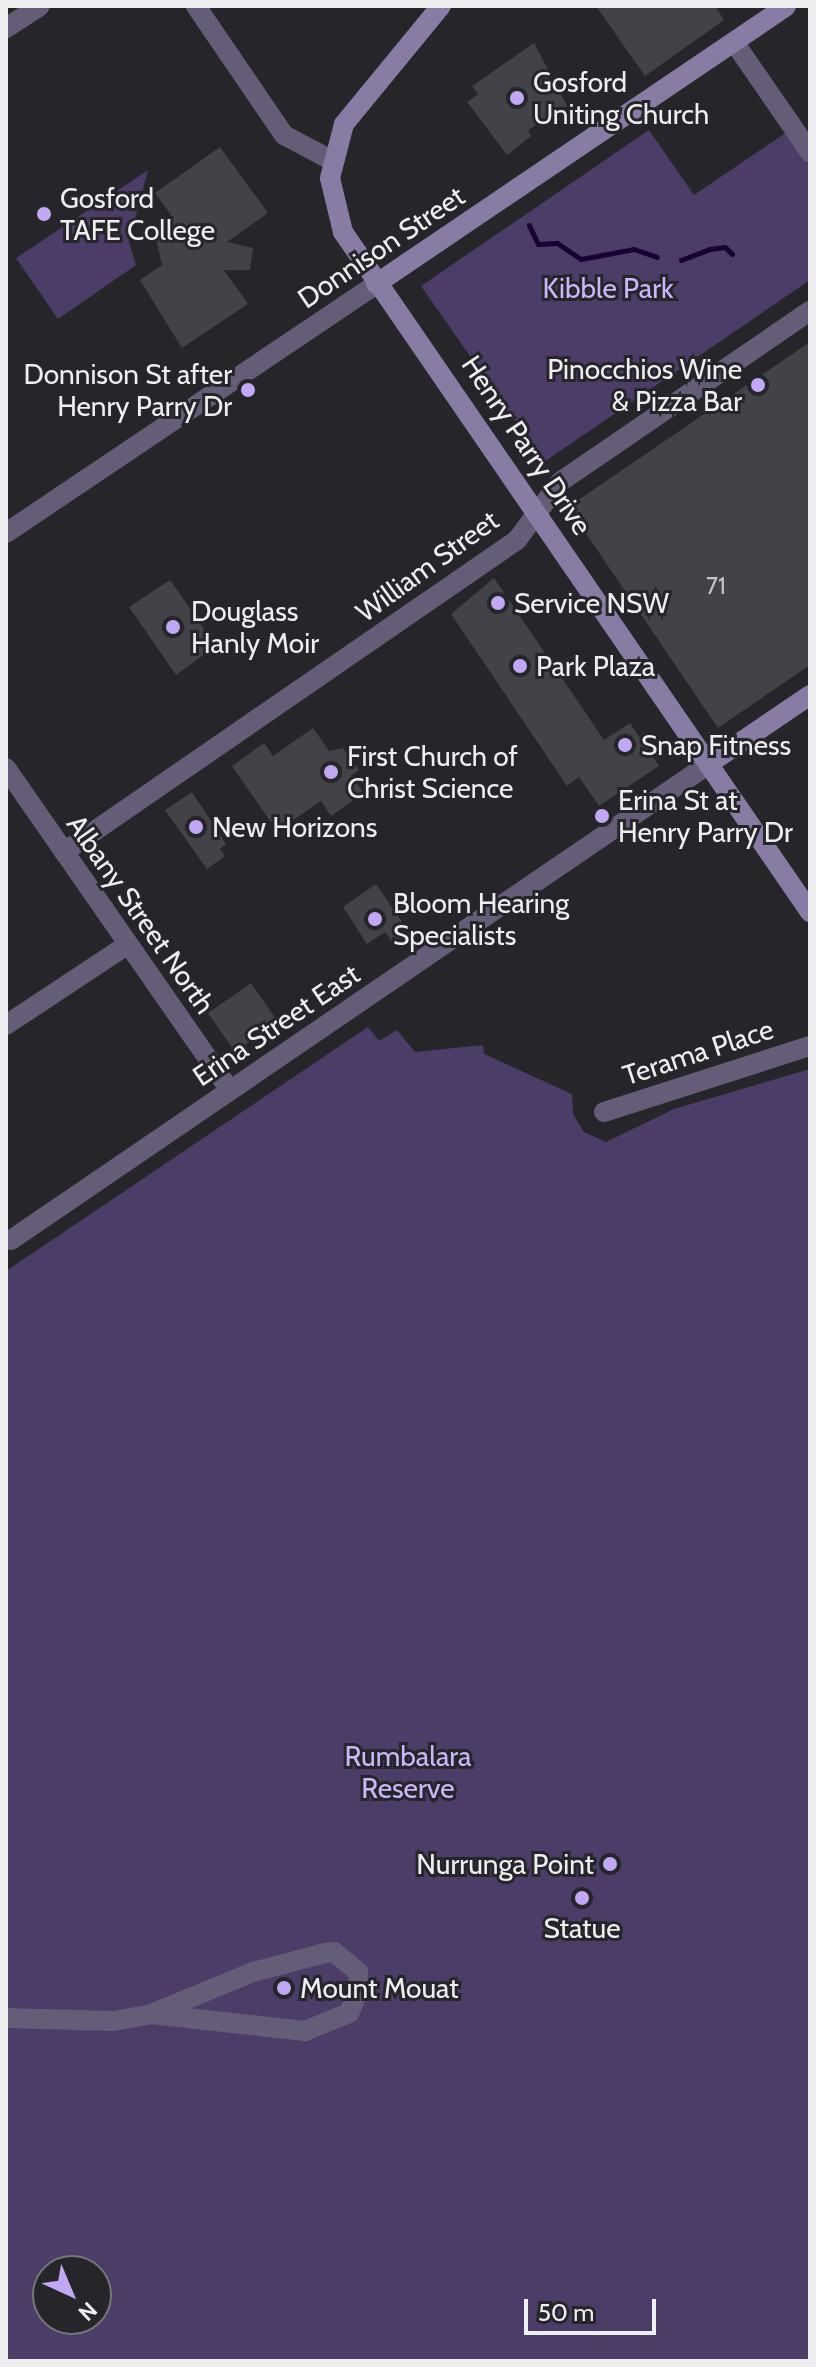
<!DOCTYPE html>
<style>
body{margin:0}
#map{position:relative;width:816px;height:2367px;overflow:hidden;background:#262529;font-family:Cabin,sans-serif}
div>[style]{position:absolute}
.green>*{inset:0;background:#4b3d67}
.stream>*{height:5px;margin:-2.5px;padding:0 2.5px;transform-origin:2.5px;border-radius:2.5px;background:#180133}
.building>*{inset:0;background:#434246}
.street>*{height:20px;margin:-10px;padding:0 10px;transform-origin:10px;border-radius:10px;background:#655d77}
.secondary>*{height:20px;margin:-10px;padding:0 10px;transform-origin:10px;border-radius:10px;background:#887ca5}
.dots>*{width:22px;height:22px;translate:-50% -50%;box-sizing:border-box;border:4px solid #262529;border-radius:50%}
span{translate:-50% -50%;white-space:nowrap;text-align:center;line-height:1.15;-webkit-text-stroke:6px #262529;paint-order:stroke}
.number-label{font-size:24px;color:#c3c2c6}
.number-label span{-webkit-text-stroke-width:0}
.poi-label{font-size:28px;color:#eeedf0}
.left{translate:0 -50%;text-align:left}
.right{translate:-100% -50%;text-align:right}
.street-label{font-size:28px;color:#eeedf0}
.park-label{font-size:28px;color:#cbb6fb}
.frame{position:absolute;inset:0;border:8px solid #eeedf0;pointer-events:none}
.north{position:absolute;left:32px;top:2255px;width:80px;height:80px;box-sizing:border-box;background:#262529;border:2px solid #767579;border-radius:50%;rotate:136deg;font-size:22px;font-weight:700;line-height:32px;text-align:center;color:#eeedf0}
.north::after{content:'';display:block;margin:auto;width:28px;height:36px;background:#c0a8f4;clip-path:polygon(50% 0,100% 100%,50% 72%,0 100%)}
.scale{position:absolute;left:524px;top:2299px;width:132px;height:36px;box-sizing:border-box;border:4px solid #eeedf0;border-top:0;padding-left:10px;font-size:24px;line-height:28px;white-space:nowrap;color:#eeedf0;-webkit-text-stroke:6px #262529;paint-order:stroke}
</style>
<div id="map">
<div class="green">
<i style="clip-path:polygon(649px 130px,694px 195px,787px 132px,810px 163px,810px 280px,544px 462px,421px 286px)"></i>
<i style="clip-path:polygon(148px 170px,129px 242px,136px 265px,58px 319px,16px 258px)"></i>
<i style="clip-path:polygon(evenodd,368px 1027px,379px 1041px,397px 1030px,415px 1052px,483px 1045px,484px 1054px,572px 1094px,573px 1114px,584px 1132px,606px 1142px,674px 1109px,810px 1069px,810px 2361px,6px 2361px,6px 1271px,368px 1027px,48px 2271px,96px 2271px,96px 2319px,48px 2319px,48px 2271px)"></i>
</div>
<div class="stream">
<i style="left:529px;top:225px;width:21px;rotate:65deg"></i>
<i style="left:538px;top:244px;width:19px;rotate:-3deg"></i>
<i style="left:557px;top:243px;width:29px;rotate:34deg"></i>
<i style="left:581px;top:259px;width:54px;rotate:-10.7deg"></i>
<i style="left:634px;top:249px;width:24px;rotate:19deg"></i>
<i style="left:681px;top:260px;width:31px;rotate:-21deg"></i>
<i style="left:710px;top:249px;width:15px;rotate:-8deg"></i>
<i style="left:725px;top:247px;width:10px;rotate:45deg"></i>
</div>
<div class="building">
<i style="clip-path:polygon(596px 6px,715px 6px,724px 20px,645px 76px)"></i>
<i style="clip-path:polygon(534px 43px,567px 106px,528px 130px,531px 136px,507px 155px,467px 102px,478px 94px,472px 86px)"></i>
<i style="clip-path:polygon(220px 147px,268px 213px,227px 242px,253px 248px,250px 270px,224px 270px,248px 304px,182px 348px,140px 280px,162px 265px,156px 239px,171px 215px,155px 193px)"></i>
<i style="clip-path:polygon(810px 342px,810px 665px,718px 728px,568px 507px)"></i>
<i style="clip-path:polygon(494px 578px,604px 740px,630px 723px,659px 766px,599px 806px,579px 777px,567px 786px,451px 614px)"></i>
<i style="clip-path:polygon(170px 580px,216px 646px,176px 675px,129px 607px)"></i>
<i style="clip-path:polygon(313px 728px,329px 751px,343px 748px,359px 770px,351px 776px,364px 793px,331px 816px,321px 801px,277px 831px,232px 766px,264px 743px,273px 756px)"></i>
<i style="clip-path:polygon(192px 792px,226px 844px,220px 849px,225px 856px,207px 869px,165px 810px)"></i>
<i style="clip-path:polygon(376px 884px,409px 932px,393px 943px,385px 932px,367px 944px,343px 907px)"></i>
<i style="clip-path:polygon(251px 983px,278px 1022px,235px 1052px,208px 1013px)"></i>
</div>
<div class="street">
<i style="left:196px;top:6px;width:156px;rotate:55.7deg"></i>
<i style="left:284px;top:135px;width:53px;rotate:28deg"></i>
<i style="left:6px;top:28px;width:40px;rotate:-32.9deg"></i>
<i style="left:734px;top:42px;width:134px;rotate:55.4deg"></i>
<i style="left:6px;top:533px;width:446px;rotate:-33.9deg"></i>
<i style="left:6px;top:768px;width:392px;rotate:55.2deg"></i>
<i style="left:64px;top:852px;width:550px;rotate:-34.56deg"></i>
<i style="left:517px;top:540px;width:72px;rotate:-53.4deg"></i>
<i style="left:560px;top:482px;width:303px;rotate:-34.4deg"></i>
<i style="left:6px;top:1025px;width:145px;rotate:-33.5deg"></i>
<i style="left:604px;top:1112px;width:216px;rotate:-17.8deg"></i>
<i style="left:11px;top:1240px;width:846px;rotate:-34.31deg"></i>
<i style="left:6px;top:2018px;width:107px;rotate:1.6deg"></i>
<i style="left:113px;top:2021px;width:39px;rotate:-10deg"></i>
<i style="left:151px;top:2014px;width:155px;rotate:6.3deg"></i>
<i style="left:305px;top:2031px;width:48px;rotate:-22.2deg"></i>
<i style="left:349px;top:2013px;width:26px;rotate:-67deg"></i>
<i style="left:359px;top:1989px;width:17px;rotate:-93deg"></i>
<i style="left:358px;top:1972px;width:31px;rotate:-140deg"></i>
<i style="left:334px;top:1952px;width:9px;rotate:174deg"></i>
<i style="left:325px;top:1953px;width:74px;rotate:165.2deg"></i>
<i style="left:253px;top:1972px;width:110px;rotate:157.6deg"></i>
</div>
<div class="secondary">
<i style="left:441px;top:6px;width:153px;rotate:129.4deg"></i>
<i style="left:344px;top:124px;width:56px;rotate:104.5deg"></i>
<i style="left:330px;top:178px;width:56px;rotate:76.5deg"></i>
<i style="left:343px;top:232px;width:825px;rotate:55.52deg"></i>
<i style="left:376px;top:284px;width:495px;rotate:-34.1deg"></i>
<i style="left:710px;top:763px;width:121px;rotate:-34.2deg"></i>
</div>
<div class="dots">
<i style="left:517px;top:98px;background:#c0a8f4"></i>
<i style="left:44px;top:214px;background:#c0a8f4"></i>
<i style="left:758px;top:385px;background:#c0a8f4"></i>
<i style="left:248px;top:390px;background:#c0a8f4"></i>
<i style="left:498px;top:603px;background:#c0a8f4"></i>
<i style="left:173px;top:627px;background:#c0a8f4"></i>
<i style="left:520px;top:666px;background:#c0a8f4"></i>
<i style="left:625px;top:745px;background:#c0a8f4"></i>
<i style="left:331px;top:772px;background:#c0a8f4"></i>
<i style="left:602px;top:816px;background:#c0a8f4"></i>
<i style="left:196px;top:827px;background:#c0a8f4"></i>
<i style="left:375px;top:919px;background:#c0a8f4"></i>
<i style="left:610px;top:1864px;background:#c0a8f4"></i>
<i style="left:582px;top:1898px;background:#c0a8f4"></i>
<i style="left:284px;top:1988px;background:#c0a8f4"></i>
</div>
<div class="number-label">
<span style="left:716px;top:586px">71</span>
</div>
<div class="poi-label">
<span class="left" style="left:533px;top:98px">Gosford<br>Uniting Church</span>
<span class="left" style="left:60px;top:214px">Gosford<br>TAFE College</span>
<span class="right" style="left:742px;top:385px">Pinocchios Wine<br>&amp; Pizza Bar</span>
<span class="right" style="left:232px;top:390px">Donnison St after<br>Henry Parry Dr</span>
<span class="left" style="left:514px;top:603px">Service NSW</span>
<span class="left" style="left:191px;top:627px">Douglass<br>Hanly Moir</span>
<span class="left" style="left:536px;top:666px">Park Plaza</span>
<span class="left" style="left:641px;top:745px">Snap Fitness</span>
<span class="left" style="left:347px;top:772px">First Church of<br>Christ Science</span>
<span class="left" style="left:618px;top:816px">Erina St at<br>Henry Parry Dr</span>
<span class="left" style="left:212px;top:827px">New Horizons</span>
<span class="left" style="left:393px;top:919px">Bloom Hearing<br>Specialists</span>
<span class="right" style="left:594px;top:1864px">Nurrunga Point</span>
<span style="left:582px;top:1928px">Statue</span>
<span class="left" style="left:300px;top:1988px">Mount Mouat</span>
</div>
<div class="street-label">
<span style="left:381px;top:247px;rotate:-34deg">Donnison Street</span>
<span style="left:527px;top:445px;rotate:56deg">Henry Parry Drive</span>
<span style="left:427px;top:566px;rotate:-36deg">William Street</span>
<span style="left:141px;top:914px;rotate:55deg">Albany Street North</span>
<span style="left:276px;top:1025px;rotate:-34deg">Erina Street East</span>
<span style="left:698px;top:1052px;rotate:-18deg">Terama Place</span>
</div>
<div class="park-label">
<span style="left:608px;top:288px">Kibble Park</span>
<span style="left:408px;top:1772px">Rumbalara<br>Reserve</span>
</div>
<div class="frame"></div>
<div class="north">N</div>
<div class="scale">50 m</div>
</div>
